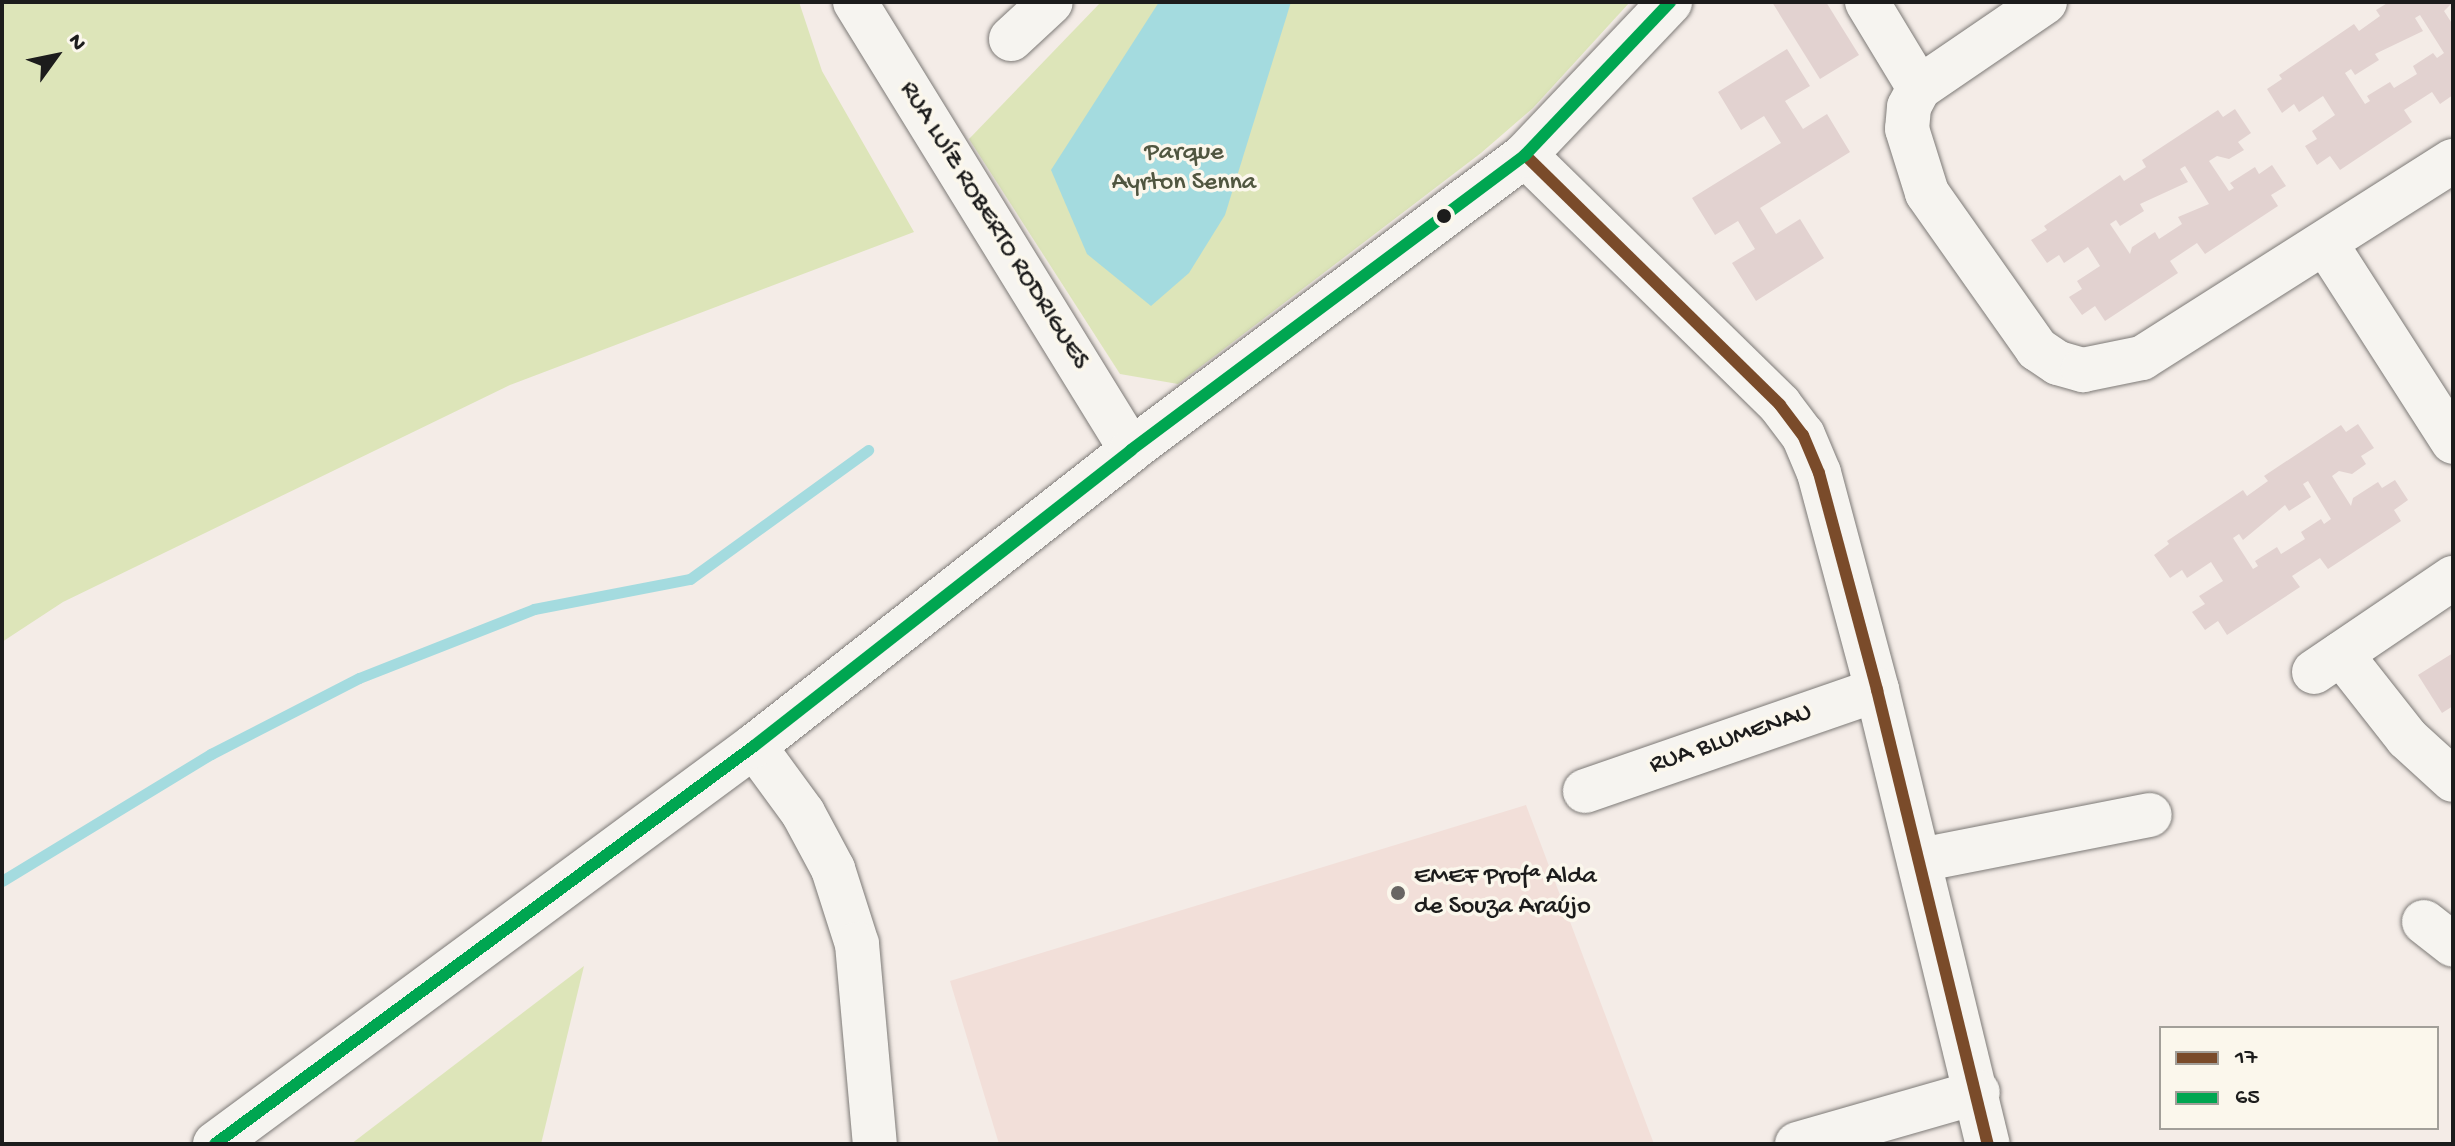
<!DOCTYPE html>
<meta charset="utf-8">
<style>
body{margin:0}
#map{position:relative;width:2455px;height:1146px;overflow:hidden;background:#f4ece7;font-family:"Gochi Hand",sans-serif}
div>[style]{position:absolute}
.built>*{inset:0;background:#f2dfd9}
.green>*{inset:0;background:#dde5b9}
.water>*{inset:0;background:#a4dbdf}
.stream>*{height:11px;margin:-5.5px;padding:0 5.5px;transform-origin:5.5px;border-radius:5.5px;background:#a4dbdf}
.building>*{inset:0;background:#e2d2d0}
.roads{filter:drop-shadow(0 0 2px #7d7a77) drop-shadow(0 0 2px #7d7a77)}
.minor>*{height:44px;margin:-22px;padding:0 22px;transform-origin:22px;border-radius:22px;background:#f6f4f0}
.bus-1>*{height:12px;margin:-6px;padding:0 6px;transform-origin:6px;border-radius:6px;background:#7a4b2a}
.bus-2>*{height:12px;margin:-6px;padding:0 6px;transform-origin:6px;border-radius:6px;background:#00a651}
.dots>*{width:22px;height:22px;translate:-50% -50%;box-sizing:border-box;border:4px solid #fbf7ec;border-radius:50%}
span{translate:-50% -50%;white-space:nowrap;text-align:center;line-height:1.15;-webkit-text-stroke:7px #fbf7ec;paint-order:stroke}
.park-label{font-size:26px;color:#505640}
.street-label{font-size:26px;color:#1c1c1c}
.poi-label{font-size:26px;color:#1c1c1c}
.left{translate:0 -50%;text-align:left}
.frame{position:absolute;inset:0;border:4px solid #1c1c1c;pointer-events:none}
.legend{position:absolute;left:2159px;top:1026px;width:280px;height:104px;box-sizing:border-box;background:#fbf7ec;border:2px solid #a29f99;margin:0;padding:10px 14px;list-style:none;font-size:24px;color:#1c1c1c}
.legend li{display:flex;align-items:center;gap:16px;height:40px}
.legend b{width:40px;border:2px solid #a29f99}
.north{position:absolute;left:16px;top:16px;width:80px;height:80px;-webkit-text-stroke:6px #fbf7ec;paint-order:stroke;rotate:57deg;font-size:22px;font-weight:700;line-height:32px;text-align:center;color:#1c1c1c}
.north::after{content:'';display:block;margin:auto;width:28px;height:36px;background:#1c1c1c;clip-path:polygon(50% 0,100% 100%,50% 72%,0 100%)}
</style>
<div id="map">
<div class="built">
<i style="clip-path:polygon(1526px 805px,1654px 1144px,999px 1144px,950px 981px)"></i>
</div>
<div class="green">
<i style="clip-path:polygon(2px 2px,799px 2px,822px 71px,914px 232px,510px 385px,63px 602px,2px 642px)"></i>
<i style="clip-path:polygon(1101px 2px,1630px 2px,1533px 108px,1481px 153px,1178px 384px,1120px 374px,969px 139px)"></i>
<i style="clip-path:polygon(584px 966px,541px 1144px,351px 1144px)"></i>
</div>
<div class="water">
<i style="clip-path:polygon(1159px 2px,1291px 2px,1225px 215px,1189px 273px,1151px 306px,1087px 254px,1051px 170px)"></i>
</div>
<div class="stream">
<i style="left:2px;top:881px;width:245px;rotate:-31.3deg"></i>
<i style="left:211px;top:754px;width:166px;rotate:-27.2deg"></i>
<i style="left:359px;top:678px;width:188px;rotate:-21.5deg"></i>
<i style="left:534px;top:609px;width:159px;rotate:-10.9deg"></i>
<i style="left:690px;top:579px;width:220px;rotate:-35.9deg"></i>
</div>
<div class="building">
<i style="clip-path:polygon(1772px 2px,1826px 2px,1859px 55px,1820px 79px)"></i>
<i style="clip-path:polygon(evenodd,2389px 2px,2453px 2px,2444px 11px,2453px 25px,2453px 95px,2440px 104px,2432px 92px,2404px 110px,2412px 122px,2340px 170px,2330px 156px,2317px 165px,2305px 146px,2317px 139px,2312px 131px,2335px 115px,2323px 96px,2299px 112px,2294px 104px,2282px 113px,2267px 89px,2282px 79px,2279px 75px,2354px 24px,2359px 31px,2380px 16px,2376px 10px,2389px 2px,2420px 15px,2444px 53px,2437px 58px,2433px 53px,2413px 66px,2417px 74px,2394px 88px,2390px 82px,2367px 96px,2370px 101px,2365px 104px,2345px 73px,2351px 69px,2355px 75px,2379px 60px,2375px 54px,2423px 31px,2415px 18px,2420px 15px)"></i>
<i style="clip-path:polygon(1787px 49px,1810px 86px,1785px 101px,1803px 129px,1827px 114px,1850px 152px,1760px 208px,1776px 234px,1800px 219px,1824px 258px,1756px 301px,1732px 263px,1755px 249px,1738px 221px,1715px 235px,1692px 198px,1781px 143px,1764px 116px,1741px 130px,1718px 92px)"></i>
<i style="clip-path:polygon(evenodd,2235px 109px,2251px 133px,2238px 142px,2244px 150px,2229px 159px,2217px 156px,2209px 161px,2229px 191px,2234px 188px,2230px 183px,2255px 167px,2259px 174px,2272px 165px,2286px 186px,2271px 195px,2278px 206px,2205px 254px,2197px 243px,2170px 261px,2178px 273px,2105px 321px,2095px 306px,2082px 315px,2069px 297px,2082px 289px,2077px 281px,2100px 266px,2088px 247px,2064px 263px,2059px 255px,2047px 263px,2031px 240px,2047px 230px,2044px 226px,2120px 175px,2124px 181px,2146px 167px,2142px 160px,2218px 110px,2223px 117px,2235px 109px,2185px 166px,2209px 204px,2178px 217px,2182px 224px,2159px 239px,2155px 232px,2132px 247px,2130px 254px,2110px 224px,2116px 220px,2120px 226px,2144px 211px,2140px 204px,2188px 182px,2180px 169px,2185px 166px)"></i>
<i style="clip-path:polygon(evenodd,2358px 424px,2374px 448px,2361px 456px,2366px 464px,2352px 474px,2339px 471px,2332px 476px,2351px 506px,2353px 498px,2378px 482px,2382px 488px,2395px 480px,2408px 500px,2394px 510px,2401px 521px,2328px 569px,2320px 558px,2292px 576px,2300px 587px,2227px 635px,2218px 621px,2205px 630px,2192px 612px,2205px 604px,2199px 596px,2223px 581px,2211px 562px,2187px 578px,2182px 570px,2170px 578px,2154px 555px,2169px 544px,2167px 541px,2243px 490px,2247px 496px,2268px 481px,2264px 476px,2341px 425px,2346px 432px,2358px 424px,2308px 481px,2331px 519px,2324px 524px,2321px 519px,2301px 532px,2305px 539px,2281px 554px,2277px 547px,2255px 561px,2258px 566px,2253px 569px,2233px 538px,2239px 534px,2243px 540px,2285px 505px,2289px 511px,2311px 497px,2303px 484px,2308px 481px)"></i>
<i style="clip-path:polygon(2453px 653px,2453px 706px,2442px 713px,2418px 675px)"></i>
</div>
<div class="roads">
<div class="minor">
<i style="left:855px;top:2px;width:526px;rotate:58.36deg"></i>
<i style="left:1867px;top:2px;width:100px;rotate:58.8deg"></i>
<i style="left:2045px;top:2px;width:153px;rotate:145.7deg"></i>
<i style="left:1919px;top:88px;width:21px;rotate:118deg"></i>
<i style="left:1909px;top:107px;width:22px;rotate:95deg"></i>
<i style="left:1907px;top:129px;width:67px;rotate:72.6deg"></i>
<i style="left:1927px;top:193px;width:191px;rotate:54.8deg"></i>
<i style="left:2037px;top:349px;width:25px;rotate:34deg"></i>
<i style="left:2058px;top:363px;width:26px;rotate:16deg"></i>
<i style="left:2083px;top:370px;width:60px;rotate:-11.5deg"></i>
<i style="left:2142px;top:358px;width:368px;rotate:-32.4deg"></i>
<i style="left:1011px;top:39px;width:54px;rotate:-42.8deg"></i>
<i style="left:1525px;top:155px;width:357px;rotate:44.4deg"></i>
<i style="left:1780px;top:405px;width:38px;rotate:53deg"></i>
<i style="left:1803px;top:435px;width:41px;rotate:67.2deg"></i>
<i style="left:1819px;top:473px;width:225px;rotate:75deg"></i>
<i style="left:1877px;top:690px;width:467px;rotate:76.3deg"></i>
<i style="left:2326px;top:244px;width:235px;rotate:57.3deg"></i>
<i style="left:2341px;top:654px;width:107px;rotate:51.8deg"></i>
<i style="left:2407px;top:738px;width:62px;rotate:42.4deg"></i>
<i style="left:2314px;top:672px;width:168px;rotate:-34.1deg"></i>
<i style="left:754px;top:746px;width:83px;rotate:53.8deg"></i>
<i style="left:803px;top:813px;width:64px;rotate:61.8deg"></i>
<i style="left:833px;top:869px;width:79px;rotate:72.3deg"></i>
<i style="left:857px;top:944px;width:201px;rotate:84.9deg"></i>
<i style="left:1585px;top:791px;width:309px;rotate:-19.1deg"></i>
<i style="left:1920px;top:860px;width:234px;rotate:-11.1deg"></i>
<i style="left:2424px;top:922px;width:37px;rotate:38deg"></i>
<i style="left:215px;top:1144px;width:670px;rotate:-36.44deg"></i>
<i style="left:754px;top:746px;width:479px;rotate:-38.1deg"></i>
<i style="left:1131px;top:450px;width:492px;rotate:-36.8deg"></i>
<i style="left:1525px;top:155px;width:211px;rotate:-46.5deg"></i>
<i style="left:1797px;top:1144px;width:188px;rotate:-16deg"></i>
</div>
</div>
<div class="bus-1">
<i style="left:1525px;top:155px;width:357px;rotate:44.4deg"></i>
<i style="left:1780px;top:405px;width:38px;rotate:53deg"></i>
<i style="left:1803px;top:435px;width:41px;rotate:67.2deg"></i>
<i style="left:1819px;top:473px;width:225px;rotate:75deg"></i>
<i style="left:1877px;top:690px;width:467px;rotate:76.3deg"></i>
</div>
<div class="bus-2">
<i style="left:215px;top:1144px;width:670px;rotate:-36.44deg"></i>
<i style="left:754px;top:746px;width:479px;rotate:-38.1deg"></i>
<i style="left:1131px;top:450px;width:492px;rotate:-36.8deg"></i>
<i style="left:1525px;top:155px;width:211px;rotate:-46.5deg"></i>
</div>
<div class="dots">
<i style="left:1444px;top:216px;background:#1c1c1c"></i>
<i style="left:1398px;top:893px;background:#686563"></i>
</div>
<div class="park-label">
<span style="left:1184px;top:169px">Parque<br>Ayrton Senna</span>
</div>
<div class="street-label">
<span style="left:993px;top:226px;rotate:58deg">RUA LUÍZ ROBERTO RODRIGUES</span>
<span style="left:1731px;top:740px;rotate:-19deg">RUA BLUMENAU</span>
</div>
<div class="poi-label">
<span class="left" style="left:1414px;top:893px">EMEF Profª Alda<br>de Souza Araújo</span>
</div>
<div class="frame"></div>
<ul class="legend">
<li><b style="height:10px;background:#7a4b2a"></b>17</li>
<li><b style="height:10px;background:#00a651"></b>65</li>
</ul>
<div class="north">N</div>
</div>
